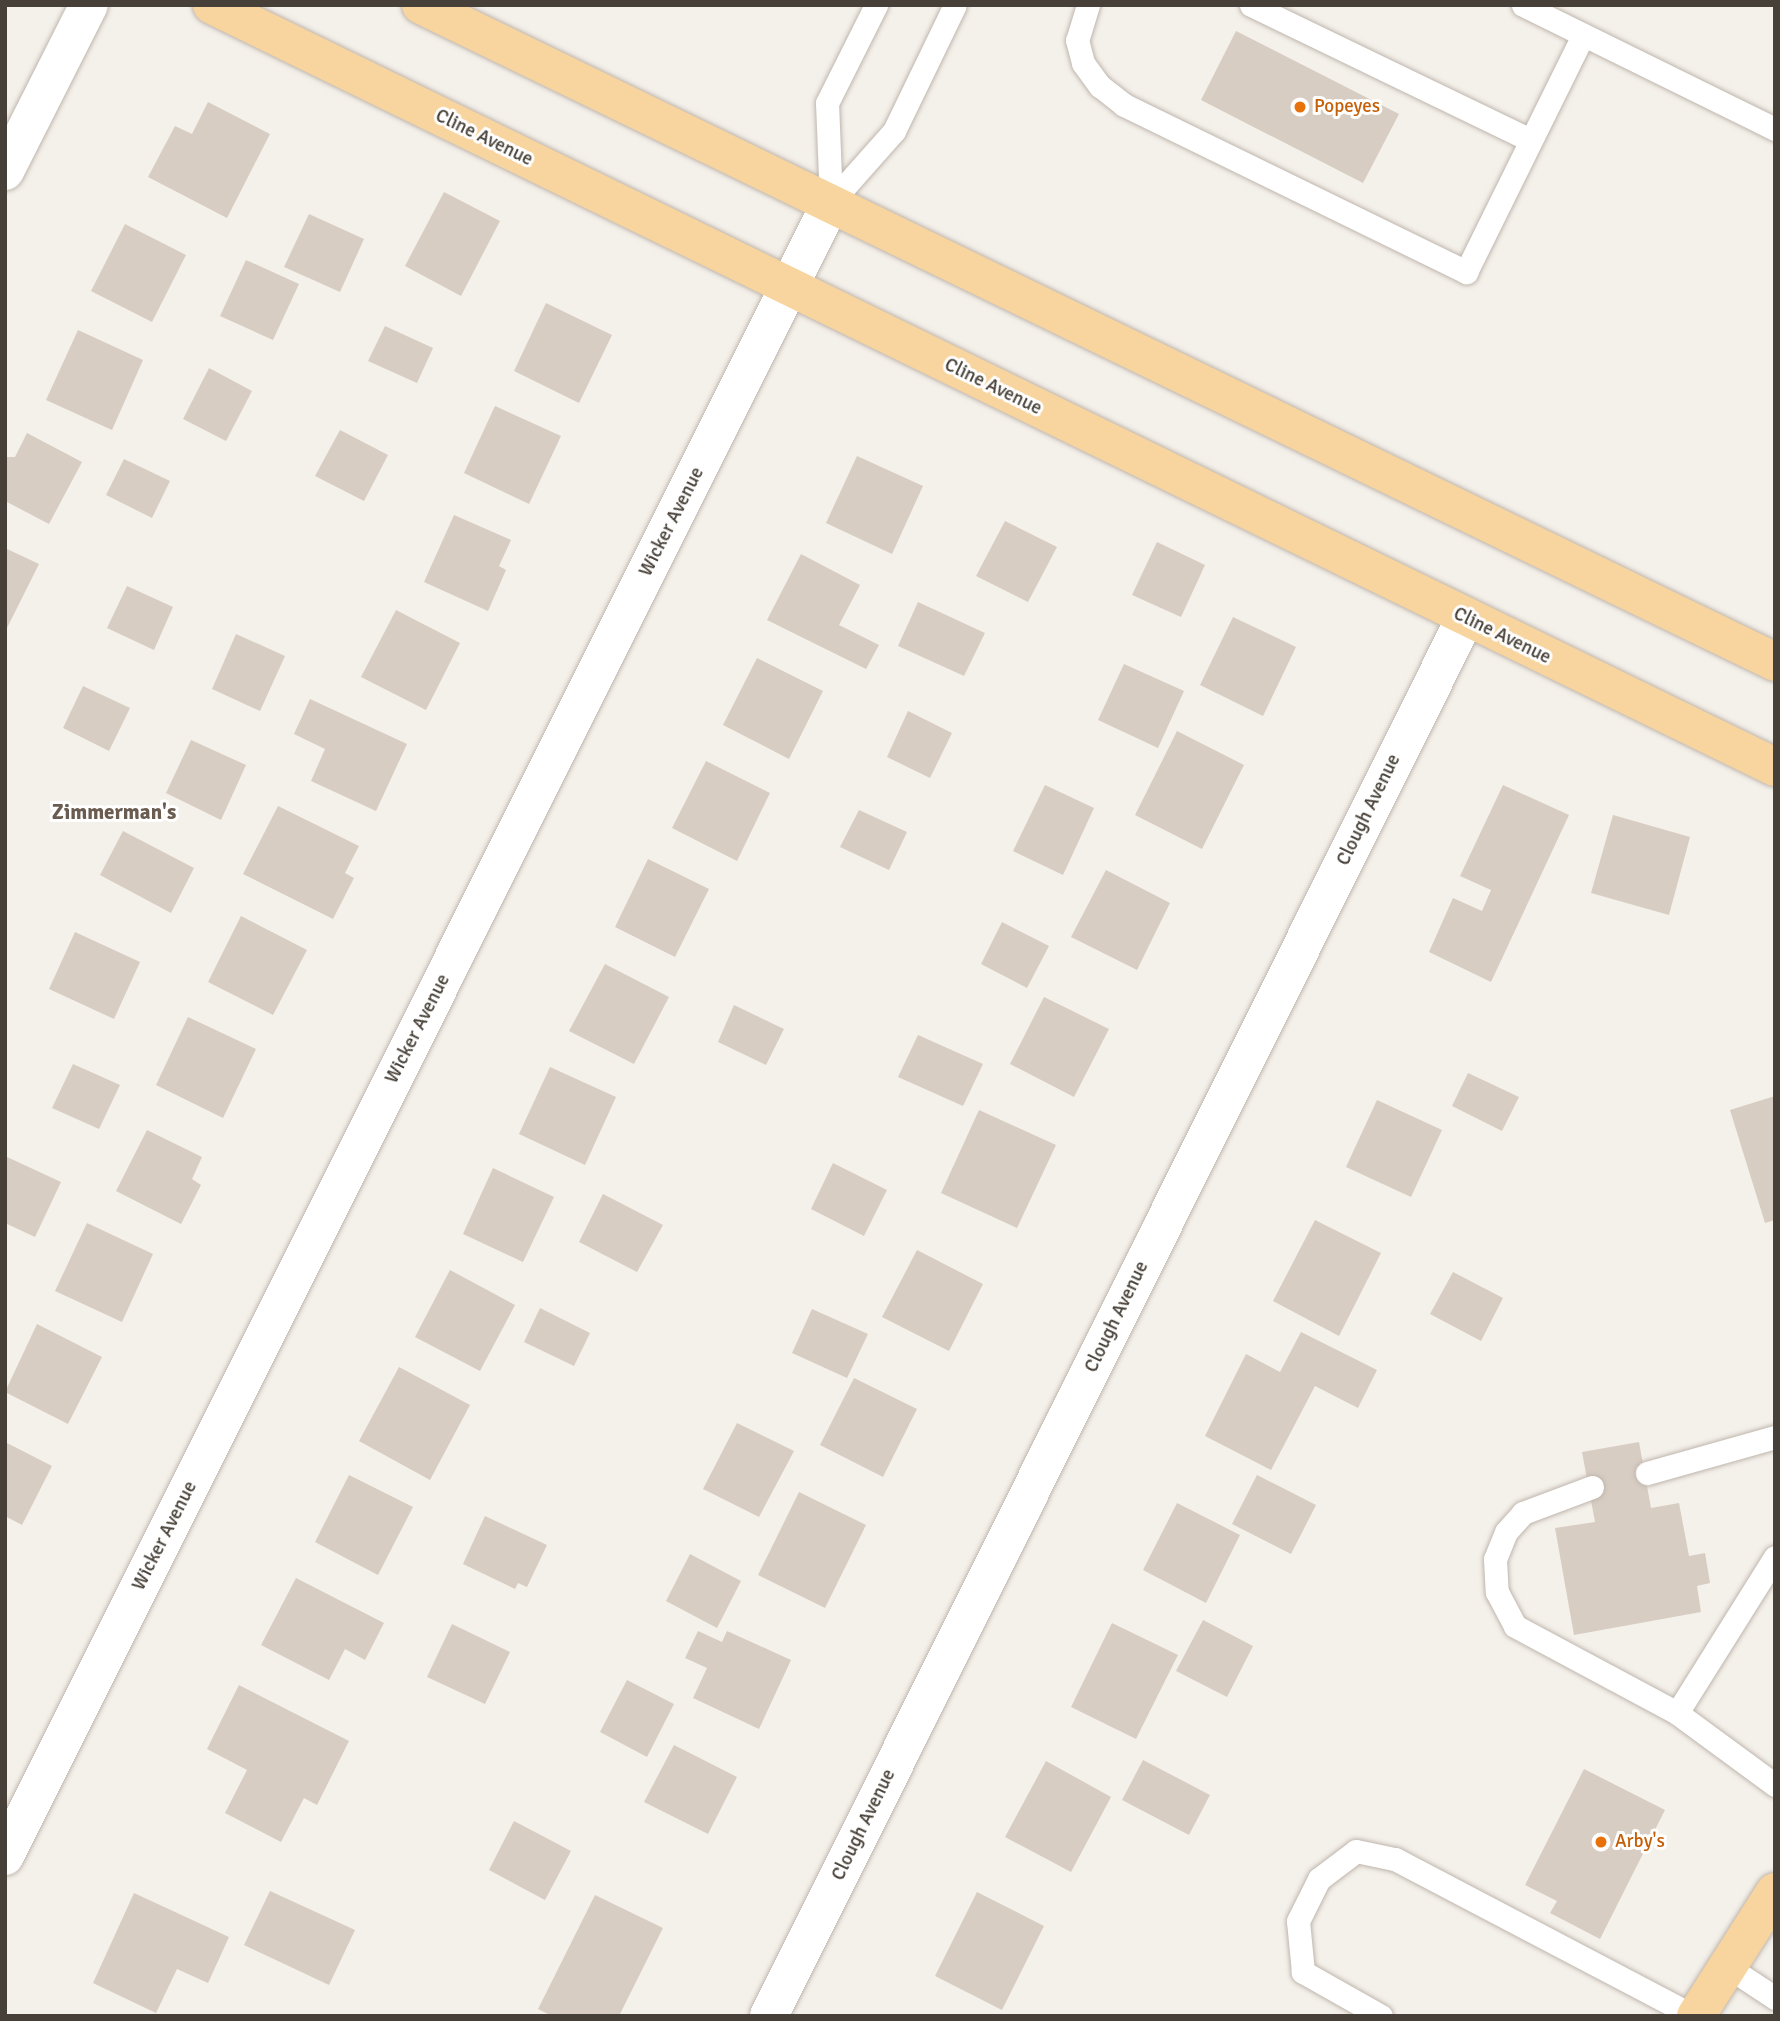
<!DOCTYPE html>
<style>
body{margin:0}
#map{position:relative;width:1780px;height:2021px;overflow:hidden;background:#f4f0ea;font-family:Signika,sans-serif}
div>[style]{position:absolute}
.building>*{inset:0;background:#d8cdc3}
.roads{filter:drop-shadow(0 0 2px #bfb6ad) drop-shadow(0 0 2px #bfb6ad)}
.lane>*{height:23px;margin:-11.5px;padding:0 11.5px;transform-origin:11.5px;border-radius:11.5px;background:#fff}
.street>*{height:38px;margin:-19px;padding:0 19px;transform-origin:19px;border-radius:19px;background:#fff}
.primary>*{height:38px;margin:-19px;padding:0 19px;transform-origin:19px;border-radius:19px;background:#f8d49f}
.dots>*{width:19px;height:19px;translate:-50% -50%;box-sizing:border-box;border:4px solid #fff;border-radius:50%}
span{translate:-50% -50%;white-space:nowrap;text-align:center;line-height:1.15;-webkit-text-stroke:6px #fff;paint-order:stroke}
.food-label{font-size:19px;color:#c56008}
.left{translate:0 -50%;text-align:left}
.street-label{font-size:19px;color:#474038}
.neighbourhood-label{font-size:21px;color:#6a5c50;font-weight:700}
.frame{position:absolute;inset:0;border:7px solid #474038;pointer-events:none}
</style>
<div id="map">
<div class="building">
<i style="clip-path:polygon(1236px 31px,1399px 114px,1363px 183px,1201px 100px)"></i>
<i style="clip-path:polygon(208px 102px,270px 134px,227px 218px,148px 177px,175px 126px,192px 134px)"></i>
<i style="clip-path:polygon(444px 192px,500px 221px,461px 296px,405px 266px)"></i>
<i style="clip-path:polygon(309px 214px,364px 239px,340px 292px,284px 267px)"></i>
<i style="clip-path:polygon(125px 224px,186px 255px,152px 322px,91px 291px)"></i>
<i style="clip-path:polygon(246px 260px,299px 284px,273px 340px,220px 316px)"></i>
<i style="clip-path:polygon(546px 303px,612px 335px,579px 403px,514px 371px)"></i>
<i style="clip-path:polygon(385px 326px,433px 348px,417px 383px,368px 361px)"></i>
<i style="clip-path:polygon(78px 330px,143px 360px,112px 430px,46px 400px)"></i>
<i style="clip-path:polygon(209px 368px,252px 391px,226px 441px,183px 419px)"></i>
<i style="clip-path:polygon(495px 406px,561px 436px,529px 504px,464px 473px)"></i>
<i style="clip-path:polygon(340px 430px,388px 455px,364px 501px,315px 476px)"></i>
<i style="clip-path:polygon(27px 433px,82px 462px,49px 524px,5px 501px,5px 457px,15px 457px)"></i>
<i style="clip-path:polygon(857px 456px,923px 486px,892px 554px,826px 523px)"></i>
<i style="clip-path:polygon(124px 459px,170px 481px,152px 518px,106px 495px)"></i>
<i style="clip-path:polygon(454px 515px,511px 540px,499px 566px,506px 570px,488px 611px,424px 582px)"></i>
<i style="clip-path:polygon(1005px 521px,1057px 547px,1028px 602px,976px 576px)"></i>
<i style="clip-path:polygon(1157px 542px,1205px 565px,1181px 617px,1132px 595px)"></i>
<i style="clip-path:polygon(5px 548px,39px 564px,5px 632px)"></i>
<i style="clip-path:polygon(801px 554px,860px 585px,839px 625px,879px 645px,866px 669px,767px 620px)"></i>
<i style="clip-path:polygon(127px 586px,173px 607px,154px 650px,107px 628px)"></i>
<i style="clip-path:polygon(918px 602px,985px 633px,964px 676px,898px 646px)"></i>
<i style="clip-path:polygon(396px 610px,460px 643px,426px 710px,361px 677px)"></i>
<i style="clip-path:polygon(1233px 617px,1296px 647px,1263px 716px,1200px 685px)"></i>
<i style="clip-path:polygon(236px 634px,285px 656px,260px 711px,212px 689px)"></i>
<i style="clip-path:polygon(757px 658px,823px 691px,789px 759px,723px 725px)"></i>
<i style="clip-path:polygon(1124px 664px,1184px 691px,1158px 748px,1098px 720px)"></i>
<i style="clip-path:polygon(83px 686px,130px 708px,109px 751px,63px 728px)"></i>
<i style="clip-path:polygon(310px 699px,407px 744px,376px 811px,311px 781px,325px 749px,294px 734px)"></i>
<i style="clip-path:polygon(908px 711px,952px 733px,930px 778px,887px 757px)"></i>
<i style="clip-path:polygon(1177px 731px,1244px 765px,1202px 849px,1135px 815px)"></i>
<i style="clip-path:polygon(191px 740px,246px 765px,221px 820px,166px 793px)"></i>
<i style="clip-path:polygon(706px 761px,770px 793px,737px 861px,672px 828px)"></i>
<i style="clip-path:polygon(1045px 785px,1094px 808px,1063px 875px,1013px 851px)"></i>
<i style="clip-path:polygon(1503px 785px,1569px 815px,1491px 982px,1429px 952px,1453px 898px,1482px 911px,1491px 890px,1460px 876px)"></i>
<i style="clip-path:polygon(278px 806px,359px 846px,345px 873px,354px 878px,333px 919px,243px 874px)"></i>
<i style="clip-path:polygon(859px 810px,907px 832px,889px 870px,840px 847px)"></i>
<i style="clip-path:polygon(1613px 815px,1690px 837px,1669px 915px,1591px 893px)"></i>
<i style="clip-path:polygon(123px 831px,194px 868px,171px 913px,100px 875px)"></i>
<i style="clip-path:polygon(648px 859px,709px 889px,675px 957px,615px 927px)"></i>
<i style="clip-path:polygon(1106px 870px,1170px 903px,1137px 970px,1071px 937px)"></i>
<i style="clip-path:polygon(241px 916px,307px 950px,273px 1015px,208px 982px)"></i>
<i style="clip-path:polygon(1002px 922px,1049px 946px,1027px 988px,981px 964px)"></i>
<i style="clip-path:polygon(75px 932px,140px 962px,114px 1019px,49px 989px)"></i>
<i style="clip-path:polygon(605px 964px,669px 997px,634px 1064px,569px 1031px)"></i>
<i style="clip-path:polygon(1044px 997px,1109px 1029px,1074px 1097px,1010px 1064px)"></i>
<i style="clip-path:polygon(734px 1005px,784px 1029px,766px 1065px,718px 1042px)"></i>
<i style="clip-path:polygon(188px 1017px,256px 1049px,223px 1118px,156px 1085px)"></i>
<i style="clip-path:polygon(918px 1035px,983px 1064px,963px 1106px,898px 1077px)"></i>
<i style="clip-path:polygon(73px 1064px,120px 1085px,99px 1129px,52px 1108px)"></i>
<i style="clip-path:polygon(550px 1067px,616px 1097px,585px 1165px,519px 1134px)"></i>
<i style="clip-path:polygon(1468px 1073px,1519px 1097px,1502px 1131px,1452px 1106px)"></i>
<i style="clip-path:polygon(1775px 1096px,1775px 1220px,1765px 1223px,1730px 1110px)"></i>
<i style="clip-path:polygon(1377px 1100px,1442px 1130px,1411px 1197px,1346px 1167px)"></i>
<i style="clip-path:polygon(979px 1110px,1056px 1145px,1017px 1228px,941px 1193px)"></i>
<i style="clip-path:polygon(147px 1130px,202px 1157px,192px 1179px,201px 1185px,181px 1224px,116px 1191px)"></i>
<i style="clip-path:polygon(5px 1156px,61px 1182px,35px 1237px,5px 1223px)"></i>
<i style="clip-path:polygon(833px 1163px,887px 1190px,864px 1236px,811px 1209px)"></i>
<i style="clip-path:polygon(493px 1168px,554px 1197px,523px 1262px,463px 1234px)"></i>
<i style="clip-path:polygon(603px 1194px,663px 1225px,637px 1272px,579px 1242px)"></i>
<i style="clip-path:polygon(1315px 1220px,1381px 1253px,1339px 1336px,1273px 1301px)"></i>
<i style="clip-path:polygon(87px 1223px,153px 1254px,122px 1322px,55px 1291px)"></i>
<i style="clip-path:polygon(917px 1250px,983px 1284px,949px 1351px,882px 1317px)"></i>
<i style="clip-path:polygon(450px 1270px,515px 1305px,480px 1371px,415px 1337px)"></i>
<i style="clip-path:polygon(1453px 1272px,1503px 1298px,1481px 1341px,1430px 1314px)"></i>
<i style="clip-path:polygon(540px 1308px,590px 1333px,574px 1366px,524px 1342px)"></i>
<i style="clip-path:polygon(812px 1309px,868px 1334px,847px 1378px,792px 1353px)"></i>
<i style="clip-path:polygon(37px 1324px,102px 1357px,68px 1424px,5px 1392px)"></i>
<i style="clip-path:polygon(1301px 1332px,1377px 1370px,1358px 1408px,1315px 1386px,1271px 1470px,1205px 1436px,1246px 1354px,1280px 1372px)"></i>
<i style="clip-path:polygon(399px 1367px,470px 1405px,430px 1480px,359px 1441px)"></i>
<i style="clip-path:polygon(854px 1378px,917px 1409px,883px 1477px,820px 1445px)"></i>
<i style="clip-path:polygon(737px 1423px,794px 1451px,759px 1517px,703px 1489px)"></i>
<i style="clip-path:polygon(5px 1442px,52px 1466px,22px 1525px,5px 1516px)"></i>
<i style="clip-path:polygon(1639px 1442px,1651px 1508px,1679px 1503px,1689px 1556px,1705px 1553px,1710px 1583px,1697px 1586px,1701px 1612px,1574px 1635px,1555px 1528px,1595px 1522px,1582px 1452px)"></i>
<i style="clip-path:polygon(349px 1475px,413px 1507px,378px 1575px,315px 1542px)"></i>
<i style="clip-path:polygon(1257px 1475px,1316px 1505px,1291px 1554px,1232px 1524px)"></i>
<i style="clip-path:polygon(799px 1492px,866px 1525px,825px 1608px,758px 1575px)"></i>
<i style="clip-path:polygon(1177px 1503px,1240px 1535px,1206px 1603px,1143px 1570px)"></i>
<i style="clip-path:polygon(485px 1516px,547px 1545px,527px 1587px,518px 1583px,515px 1589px,463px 1564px)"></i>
<i style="clip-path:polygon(690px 1554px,741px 1581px,717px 1628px,666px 1601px)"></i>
<i style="clip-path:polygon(296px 1578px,384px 1623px,365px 1660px,345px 1649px,329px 1680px,261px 1645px)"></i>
<i style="clip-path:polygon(1203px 1620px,1253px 1646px,1227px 1697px,1176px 1671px)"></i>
<i style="clip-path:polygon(1112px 1623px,1178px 1655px,1136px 1739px,1071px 1707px)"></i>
<i style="clip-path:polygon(452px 1624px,510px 1652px,485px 1704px,427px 1677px)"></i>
<i style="clip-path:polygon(698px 1631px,722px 1642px,727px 1631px,791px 1660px,759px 1729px,693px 1698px,707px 1668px,685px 1658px)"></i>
<i style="clip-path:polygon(627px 1680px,674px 1704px,647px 1757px,600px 1732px)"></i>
<i style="clip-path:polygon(239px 1685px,349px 1741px,317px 1805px,304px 1798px,281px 1842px,225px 1813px,247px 1770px,207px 1749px)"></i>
<i style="clip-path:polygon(674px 1745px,737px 1777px,708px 1834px,644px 1802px)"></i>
<i style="clip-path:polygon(1143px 1760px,1210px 1795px,1189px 1835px,1122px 1800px)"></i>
<i style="clip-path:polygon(1046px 1761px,1111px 1797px,1071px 1872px,1005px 1837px)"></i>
<i style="clip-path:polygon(1584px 1769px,1665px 1810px,1600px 1939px,1550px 1913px,1557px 1901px,1525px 1885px)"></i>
<i style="clip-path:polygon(514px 1821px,571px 1851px,545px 1900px,489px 1870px)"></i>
<i style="clip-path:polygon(270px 1891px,355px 1930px,329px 1985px,244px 1945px)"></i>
<i style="clip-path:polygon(977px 1892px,1044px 1926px,1002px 2010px,935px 1976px)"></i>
<i style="clip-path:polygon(134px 1893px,229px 1937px,208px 1983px,177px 1969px,156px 2013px,93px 1983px)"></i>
<i style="clip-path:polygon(595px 1895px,663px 1928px,619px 2016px,552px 2016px,538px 2009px)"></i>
</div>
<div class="roads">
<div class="lane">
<i style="left:1088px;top:5px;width:37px;rotate:107deg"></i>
<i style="left:1077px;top:40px;width:24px;rotate:75deg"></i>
<i style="left:1083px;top:63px;width:29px;rotate:54deg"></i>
<i style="left:1100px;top:86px;width:31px;rotate:38deg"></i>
<i style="left:1124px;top:105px;width:381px;rotate:26deg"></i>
<i style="left:1466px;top:272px;width:264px;rotate:-63.7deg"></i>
<i style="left:1251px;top:5px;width:310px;rotate:25.8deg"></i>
<i style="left:1523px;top:5px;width:281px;rotate:26.2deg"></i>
<i style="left:831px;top:202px;width:95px;rotate:-48.4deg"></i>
<i style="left:894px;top:131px;width:140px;rotate:-64.2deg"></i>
<i style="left:831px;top:202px;width:99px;rotate:-92.3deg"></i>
<i style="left:827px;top:103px;width:110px;rotate:-63.4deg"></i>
<i style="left:1647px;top:1473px;width:133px;rotate:-15.7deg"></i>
<i style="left:1592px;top:1487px;width:74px;rotate:159.4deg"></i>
<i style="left:1523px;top:1513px;width:25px;rotate:132deg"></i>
<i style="left:1506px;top:1532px;width:29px;rotate:112deg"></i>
<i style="left:1495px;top:1559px;width:33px;rotate:87deg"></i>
<i style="left:1497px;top:1592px;width:38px;rotate:62deg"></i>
<i style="left:1515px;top:1626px;width:184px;rotate:28.2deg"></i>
<i style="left:1677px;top:1713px;width:122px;rotate:36.3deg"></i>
<i style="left:1677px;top:1713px;width:184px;rotate:-57.9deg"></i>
<i style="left:1728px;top:1967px;width:56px;rotate:33.4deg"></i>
<i style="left:1381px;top:2016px;width:90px;rotate:-150.6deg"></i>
<i style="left:1303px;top:1972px;width:51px;rotate:-95.6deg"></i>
<i style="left:1298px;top:1921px;width:47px;rotate:-63.4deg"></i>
<i style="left:1319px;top:1879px;width:46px;rotate:-37.1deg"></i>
<i style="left:1356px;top:1851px;width:40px;rotate:12deg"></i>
<i style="left:1395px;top:1859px;width:338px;rotate:27.7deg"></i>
</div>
<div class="street">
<i style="left:5px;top:171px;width:186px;rotate:-63.2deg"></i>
<i style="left:5px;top:1856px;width:1849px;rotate:-63.46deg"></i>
<i style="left:769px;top:2016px;width:1561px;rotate:-63.52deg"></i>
</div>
<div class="primary">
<i style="left:212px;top:5px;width:1739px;rotate:25.99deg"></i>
<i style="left:421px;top:5px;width:1505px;rotate:25.88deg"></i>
<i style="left:1696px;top:2016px;width:147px;rotate:-57.5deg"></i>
</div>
</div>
<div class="dots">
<i style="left:1300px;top:107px;background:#e8710a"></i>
<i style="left:1601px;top:1842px;background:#e8710a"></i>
</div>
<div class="food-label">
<span class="left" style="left:1314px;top:107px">Popeyes</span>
<span class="left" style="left:1615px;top:1842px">Arby's</span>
</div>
<div class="street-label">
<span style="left:484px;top:138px;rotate:26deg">Cline Avenue</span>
<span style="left:993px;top:387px;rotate:26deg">Cline Avenue</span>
<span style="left:672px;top:522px;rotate:-63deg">Wicker Avenue</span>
<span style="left:1502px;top:636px;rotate:26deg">Cline Avenue</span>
<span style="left:1369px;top:810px;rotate:-64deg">Clough Avenue</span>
<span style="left:418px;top:1029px;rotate:-63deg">Wicker Avenue</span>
<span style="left:1117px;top:1317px;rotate:-64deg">Clough Avenue</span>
<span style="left:165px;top:1536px;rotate:-63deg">Wicker Avenue</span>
<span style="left:864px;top:1825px;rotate:-64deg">Clough Avenue</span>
</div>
<div class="neighbourhood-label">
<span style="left:114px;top:812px">Zimmerman's</span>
</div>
<div class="frame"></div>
</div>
